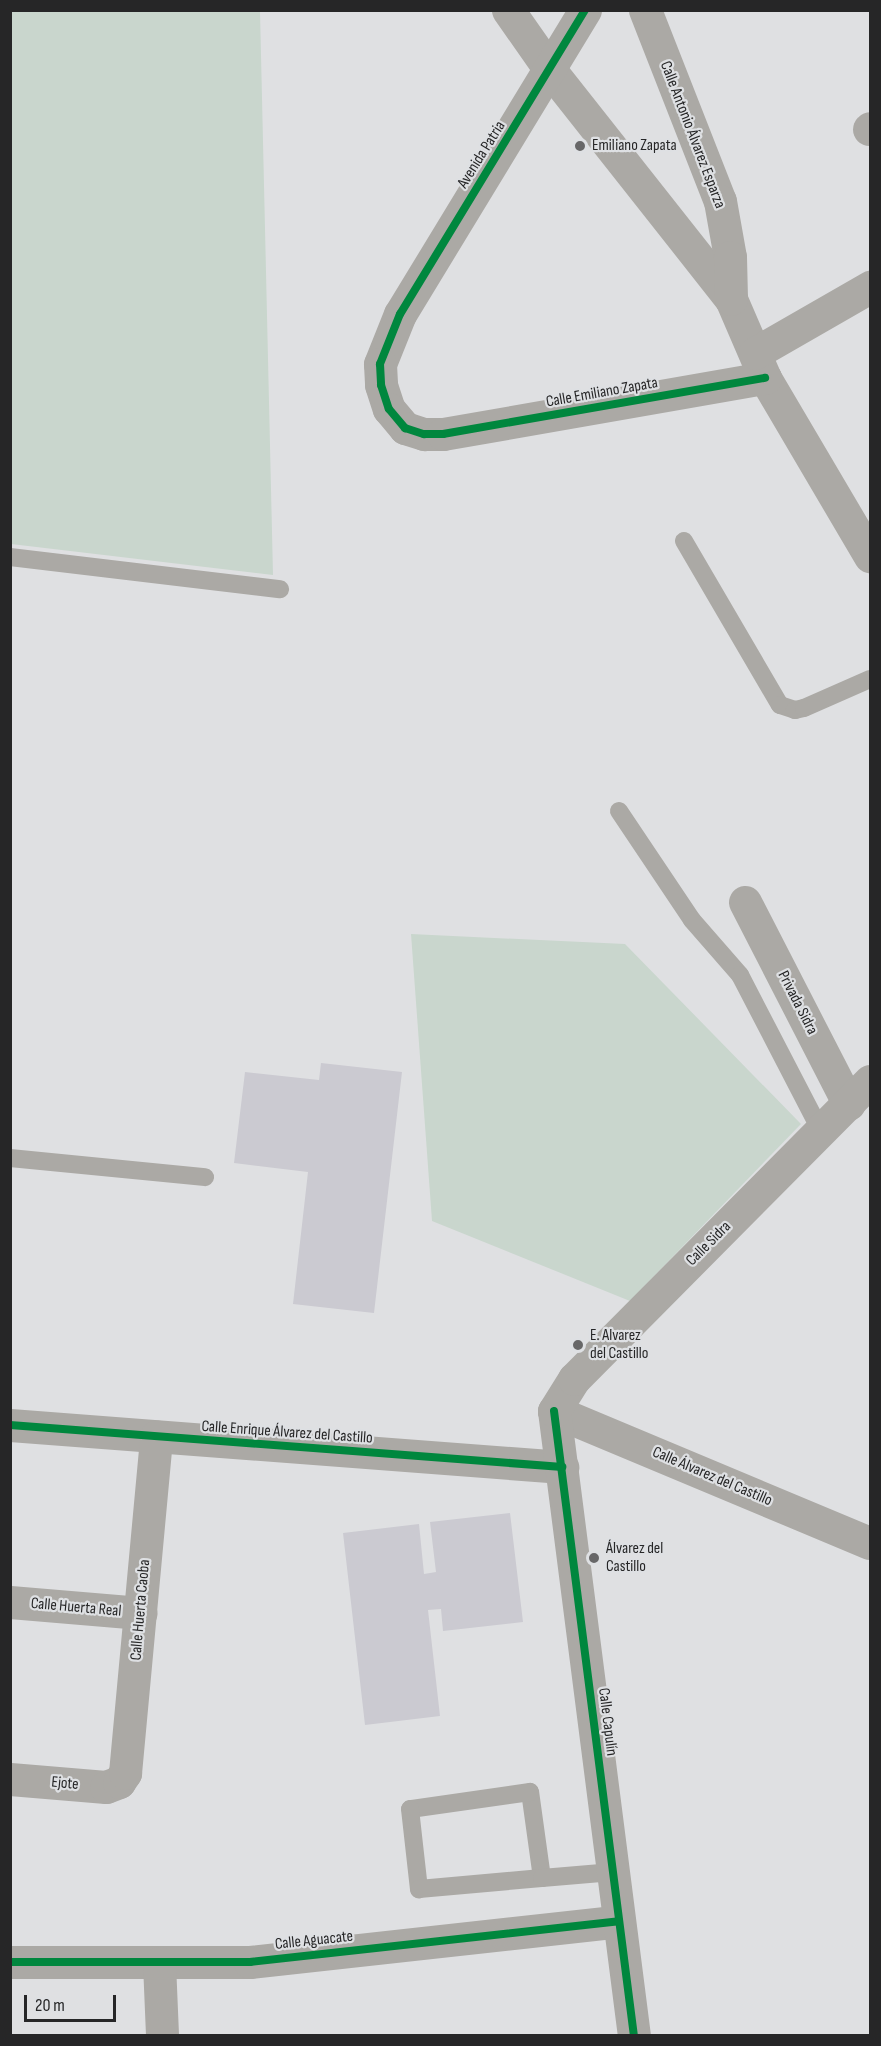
<!DOCTYPE html>
<meta charset="utf-8">
<style>
body{margin:0}
#map{position:relative;width:881px;height:2046px;overflow:hidden;background:#dfe0e2;font-family:"Sofia Sans Condensed",sans-serif}
div>[style]{position:absolute}
.green>*{inset:0;background:#c9d6cd}
.building>*{inset:0;background:#cbcad1}
.service>*{height:18px;margin:-9px;padding:0 9px;transform-origin:9px;border-radius:9px;background:#aba9a5}
.minor>*{height:33px;margin:-16.5px;padding:0 16.5px;transform-origin:16.5px;border-radius:16.5px;background:#aba9a5}
.tertiary>*{height:33px;margin:-16.5px;padding:0 16.5px;transform-origin:16.5px;border-radius:16.5px;background:#aba9a5}
.cycleway>*{height:8px;margin:-4px;padding:0 4px;transform-origin:4px;border-radius:4px;background:#00873e}
.dots>*{width:16px;height:16px;translate:-50% -50%;box-sizing:border-box;border:3px solid #dee0e3;border-radius:50%}
span{translate:-50% -50%;white-space:nowrap;text-align:center;line-height:1.15;-webkit-text-stroke:4.5px #dee0e3;paint-order:stroke}
.street-label{font-size:16px;color:#262627}
.poi-label{font-size:16px;color:#262627}
.left{translate:0 -50%;text-align:left}
.frame{position:absolute;inset:0;border:12px solid #262627;pointer-events:none}
.scale{position:absolute;left:24px;top:1995px;width:92px;height:27px;box-sizing:border-box;border:3px solid #262627;border-top:0;padding-left:8px;font-size:18px;line-height:21px;white-space:nowrap;color:#262627;-webkit-text-stroke:4px #dee0e3;paint-order:stroke}
</style>
<div id="map">
<div class="green">
<i style="clip-path:polygon(11px 10px,260px 11px,273px 575px,11px 544px)"></i>
<i style="clip-path:polygon(411px 934px,625px 944px,801px 1124px,630px 1301px,432px 1221px)"></i>
</div>
<div class="building">
<i style="clip-path:polygon(321px 1063px,402px 1072px,374px 1313px,293px 1304px,308px 1172px,234px 1163px,245px 1072px,319px 1080px)"></i>
<i style="clip-path:polygon(510px 1513px,523px 1622px,443px 1631px,441px 1609px,428px 1610px,440px 1716px,365px 1725px,343px 1533px,419px 1524px,424px 1574px,436px 1572px,430px 1522px)"></i>
</div>
<div class="service">
<i style="left:684px;top:541px;width:190px;rotate:59.7deg"></i>
<i style="left:780px;top:705px;width:16px;rotate:18deg"></i>
<i style="left:795px;top:710px;width:9px;rotate:-13deg"></i>
<i style="left:804px;top:708px;width:72px;rotate:-23.7deg"></i>
<i style="left:10px;top:557px;width:272px;rotate:6.8deg"></i>
<i style="left:619px;top:811px;width:131px;rotate:56.2deg"></i>
<i style="left:692px;top:920px;width:73px;rotate:48.9deg"></i>
<i style="left:740px;top:975px;width:176px;rotate:62.6deg"></i>
<i style="left:10px;top:1158px;width:196px;rotate:5.6deg"></i>
<i style="left:542px;top:1878px;width:87px;rotate:-97.9deg"></i>
<i style="left:530px;top:1792px;width:121px;rotate:171.9deg"></i>
<i style="left:410px;top:1809px;width:81px;rotate:83.6deg"></i>
<i style="left:419px;top:1889px;width:123px;rotate:-5.1deg"></i>
<i style="left:542px;top:1878px;width:71px;rotate:-4.8deg"></i>
</div>
<div class="minor">
<i style="left:508px;top:10px;width:73px;rotate:55deg"></i>
<i style="left:550px;top:70px;width:292px;rotate:51.7deg"></i>
<i style="left:731px;top:299px;width:86px;rotate:66.7deg"></i>
<i style="left:765px;top:378px;width:207px;rotate:59.5deg"></i>
<i style="left:585px;top:10px;width:356px;rotate:121.3deg"></i>
<i style="left:400px;top:314px;width:54px;rotate:111.8deg"></i>
<i style="left:380px;top:364px;width:21px;rotate:87deg"></i>
<i style="left:381px;top:385px;width:25px;rotate:72deg"></i>
<i style="left:389px;top:409px;width:25px;rotate:50deg"></i>
<i style="left:405px;top:428px;width:20px;rotate:18deg"></i>
<i style="left:424px;top:434px;width:19px"></i>
<i style="left:443px;top:434px;width:327px;rotate:-9.9deg"></i>
<i style="left:645px;top:10px;width:205px;rotate:68.6deg"></i>
<i style="left:720px;top:201px;width:57px;rotate:79.9deg"></i>
<i style="left:730px;top:257px;width:42px;rotate:88.6deg"></i>
<i style="left:869px;top:129px;width:1px;rotate:-45deg"></i>
<i style="left:755px;top:353px;width:133px;rotate:-29.9deg"></i>
<i style="left:745px;top:902px;width:227px;rotate:62.8deg"></i>
<i style="left:554px;top:1411px;width:342px;rotate:22.7deg"></i>
<i style="left:10px;top:1425px;width:554px;rotate:4.35deg"></i>
<i style="left:10px;top:1602px;width:131px;rotate:4.8deg"></i>
<i style="left:10px;top:1779px;width:96px;rotate:4.8deg"></i>
<i style="left:106px;top:1787px;width:14px;rotate:-21deg"></i>
<i style="left:119px;top:1782px;width:11px;rotate:-56deg"></i>
<i style="left:125px;top:1773px;width:338px;rotate:-84.7deg"></i>
<i style="left:10px;top:1962px;width:240px"></i>
<i style="left:250px;top:1962px;width:371px;rotate:-6.3deg"></i>
<i style="left:159px;top:1963px;width:73px;rotate:87.6deg"></i>
</div>
<div class="tertiary">
<i style="left:634px;top:2036px;width:630px;rotate:-97.29deg"></i>
<i style="left:554px;top:1411px;width:38px;rotate:-58deg"></i>
<i style="left:574px;top:1379px;width:420px;rotate:-45.2deg"></i>
</div>
<div class="cycleway">
<i style="left:585px;top:10px;width:356px;rotate:121.3deg"></i>
<i style="left:400px;top:314px;width:54px;rotate:111.8deg"></i>
<i style="left:380px;top:364px;width:21px;rotate:87deg"></i>
<i style="left:381px;top:385px;width:25px;rotate:72deg"></i>
<i style="left:389px;top:409px;width:25px;rotate:50deg"></i>
<i style="left:405px;top:428px;width:20px;rotate:18deg"></i>
<i style="left:424px;top:434px;width:19px"></i>
<i style="left:443px;top:434px;width:327px;rotate:-9.9deg"></i>
<i style="left:554px;top:1411px;width:630px;rotate:82.71deg"></i>
<i style="left:10px;top:1425px;width:554px;rotate:4.35deg"></i>
<i style="left:10px;top:1962px;width:240px"></i>
<i style="left:250px;top:1962px;width:371px;rotate:-6.3deg"></i>
</div>
<div class="dots">
<i style="left:580px;top:146px;background:#676768"></i>
<i style="left:578px;top:1345px;background:#676768"></i>
<i style="left:594px;top:1558px;background:#676768"></i>
</div>
<div class="street-label">
<span style="left:692px;top:135px;rotate:69deg">Calle Antonio Álvarez Esparza</span>
<span style="left:482px;top:155px;rotate:-58deg">Avenida Patria</span>
<span style="left:602px;top:393px;rotate:-10deg">Calle Emiliano Zapata</span>
<span style="left:797px;top:1003px;rotate:63deg">Privada Sidra</span>
<span style="left:709px;top:1244px;rotate:-45deg">Calle Sidra</span>
<span style="left:287px;top:1433px;rotate:4deg">Calle Enrique Álvarez del Castillo</span>
<span style="left:712px;top:1477px;rotate:23deg">Calle Álvarez del Castillo</span>
<span style="left:76px;top:1608px;rotate:5deg">Calle Huerta Real</span>
<span style="left:141px;top:1610px;rotate:-85deg">Calle Huerta Caoba</span>
<span style="left:607px;top:1722px;rotate:83deg">Calle Capulín</span>
<span style="left:65px;top:1784px;rotate:5deg">Ejote</span>
<span style="left:314px;top:1941px;rotate:-6deg">Calle Aguacate</span>
</div>
<div class="poi-label">
<span class="left" style="left:592px;top:146px">Emiliano Zapata</span>
<span class="left" style="left:590px;top:1345px">E. Alvarez<br>del Castillo</span>
<span class="left" style="left:606px;top:1558px">Álvarez del<br>Castillo</span>
</div>
<div class="frame"></div>
<div class="scale">20 m</div>
</div>
